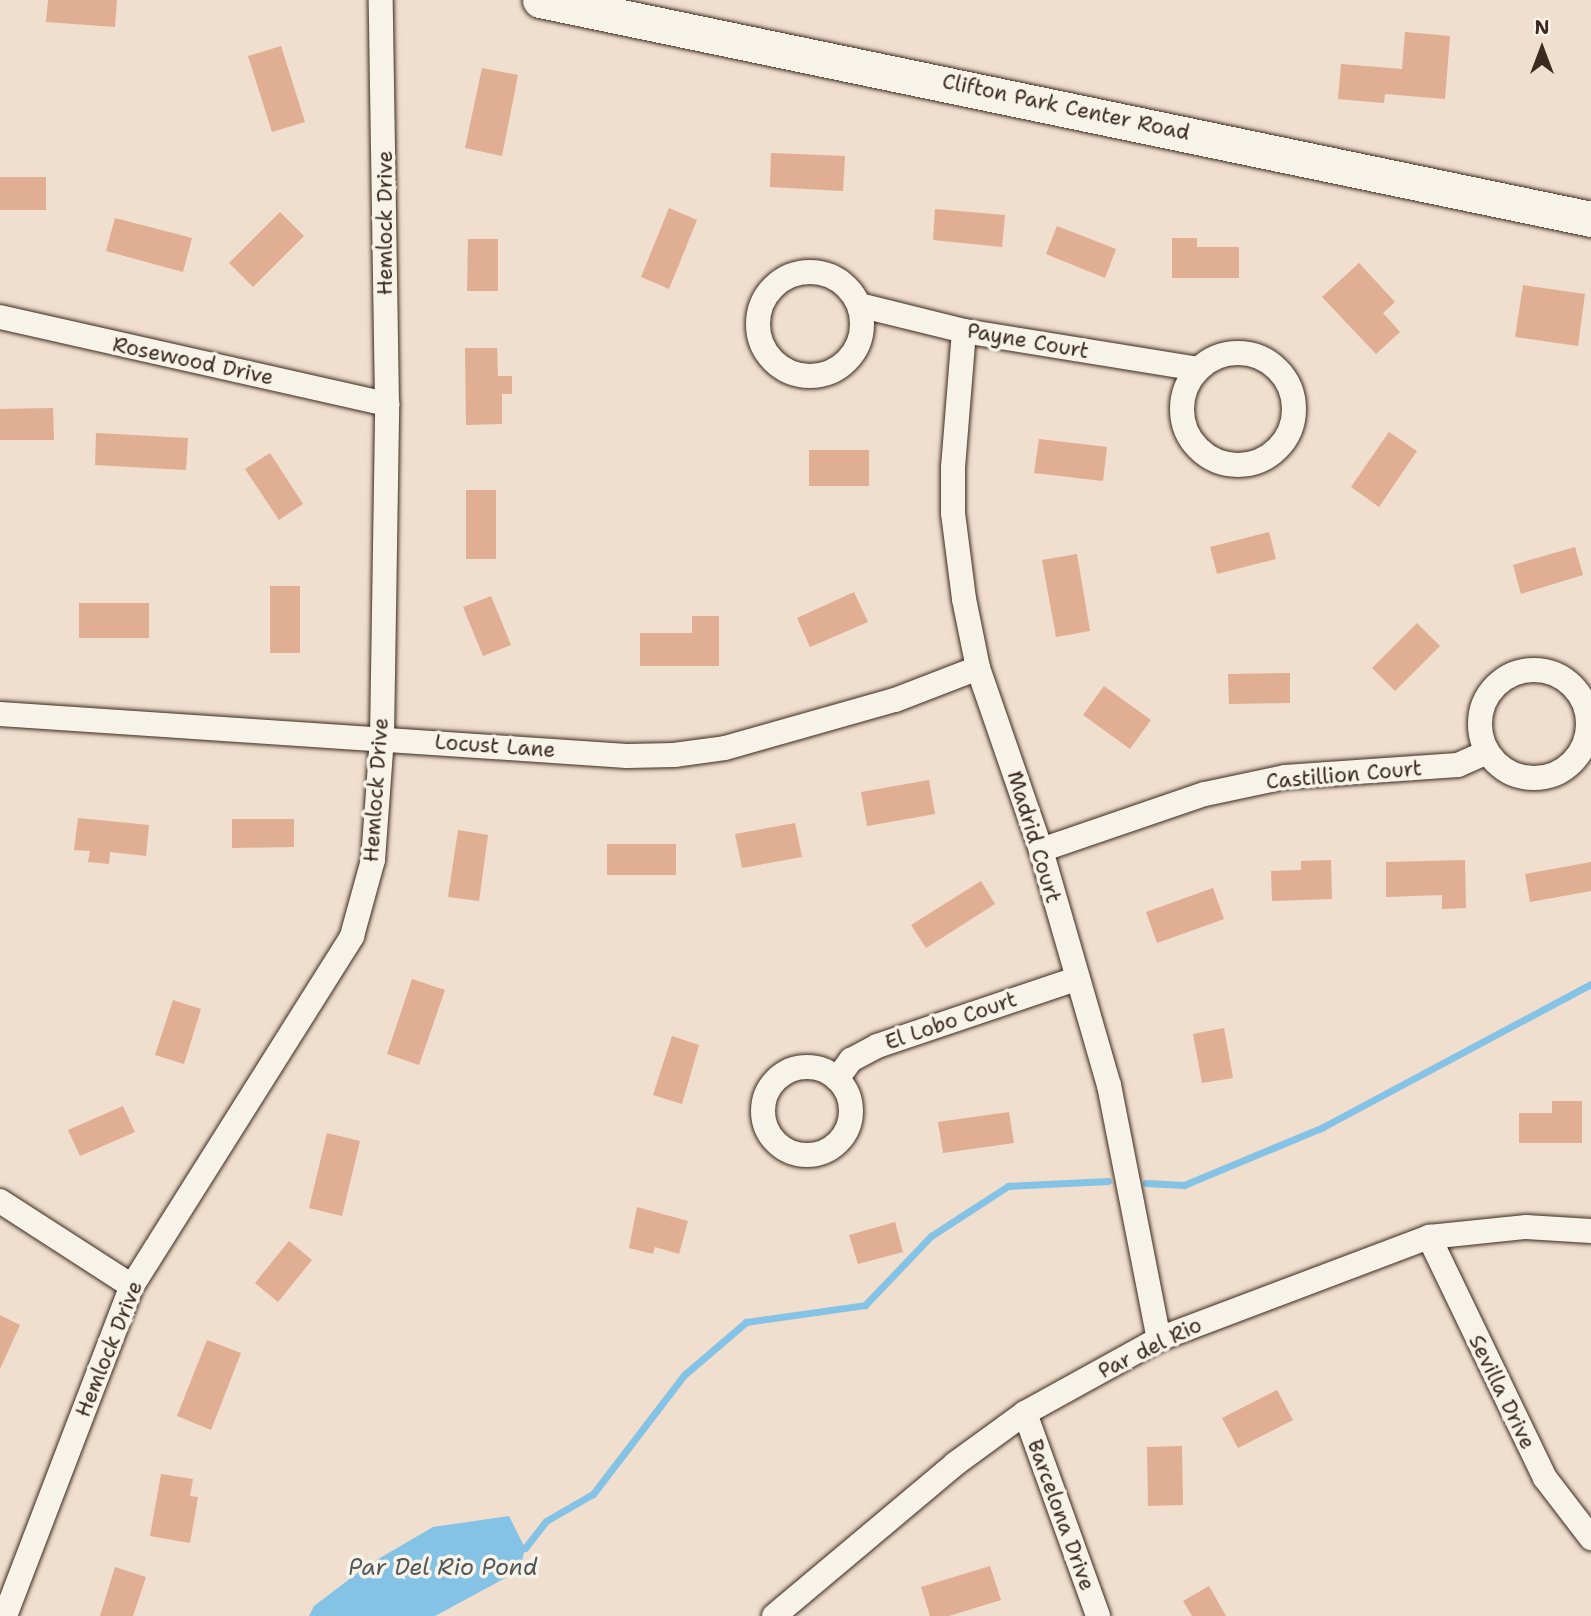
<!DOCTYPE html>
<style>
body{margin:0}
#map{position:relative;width:1591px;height:1616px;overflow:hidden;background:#f0dece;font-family:"Shantell Sans",sans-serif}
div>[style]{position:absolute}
.water>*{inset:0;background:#84c3e5}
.stream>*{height:7px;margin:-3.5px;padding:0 3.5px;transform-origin:3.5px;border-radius:3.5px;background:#84c3e5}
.building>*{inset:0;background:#e0ae92}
.roads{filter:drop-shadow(0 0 2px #3b2a1e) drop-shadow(0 0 2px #3b2a1e)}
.street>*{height:24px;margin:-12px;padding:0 12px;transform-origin:12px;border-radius:12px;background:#f7f3e8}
.street>.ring{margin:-12px;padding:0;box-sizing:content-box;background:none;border:24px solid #f7f3e8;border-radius:50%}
.secondary>*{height:35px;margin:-17.5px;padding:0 17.5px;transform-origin:17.5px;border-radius:17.5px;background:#f7f3e8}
span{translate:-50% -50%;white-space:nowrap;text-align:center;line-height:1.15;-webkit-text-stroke:7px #f7f3e8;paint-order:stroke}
.street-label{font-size:21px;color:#3b2a1e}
.water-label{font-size:23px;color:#51585a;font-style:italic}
.north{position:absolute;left:1507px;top:14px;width:70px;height:70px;-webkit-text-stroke:5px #f7f3e8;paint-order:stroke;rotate:0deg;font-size:19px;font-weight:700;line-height:28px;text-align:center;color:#3b2a1e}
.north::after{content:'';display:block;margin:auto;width:24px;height:32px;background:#3b2a1e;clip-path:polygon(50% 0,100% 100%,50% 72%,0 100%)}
</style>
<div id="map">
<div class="water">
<i style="clip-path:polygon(509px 1516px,525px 1548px,520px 1570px,435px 1616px,309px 1616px,314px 1606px,368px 1565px,433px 1527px)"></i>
</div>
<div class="stream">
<i style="left:1146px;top:1183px;width:38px;rotate:3deg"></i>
<i style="left:1184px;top:1185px;width:151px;rotate:-22.6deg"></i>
<i style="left:1323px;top:1127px;width:304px;rotate:-28.1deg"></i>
<i style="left:525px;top:1548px;width:34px;rotate:-52deg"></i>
<i style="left:546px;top:1521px;width:54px;rotate:-29.9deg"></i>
<i style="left:593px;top:1494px;width:150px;rotate:-52.6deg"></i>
<i style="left:684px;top:1375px;width:82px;rotate:-40.5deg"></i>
<i style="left:746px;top:1322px;width:120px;rotate:-8.1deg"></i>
<i style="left:865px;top:1305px;width:95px;rotate:-46.3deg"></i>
<i style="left:931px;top:1236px;width:92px;rotate:-33deg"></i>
<i style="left:1008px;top:1186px;width:100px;rotate:-2.9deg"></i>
</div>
<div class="building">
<i style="clip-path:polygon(48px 0,117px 0,115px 27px,46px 22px)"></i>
<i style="clip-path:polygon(1405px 32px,1450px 36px,1445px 99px,1385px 94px,1384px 103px,1338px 99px,1341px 64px,1402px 69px)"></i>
<i style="clip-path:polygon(281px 46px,305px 122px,272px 132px,248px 56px)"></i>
<i style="clip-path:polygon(482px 68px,518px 75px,502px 156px,465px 148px)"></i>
<i style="clip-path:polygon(771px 153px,845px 156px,843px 191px,770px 187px)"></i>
<i style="clip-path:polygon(0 177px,46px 177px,46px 210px,0 210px)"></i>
<i style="clip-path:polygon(669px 208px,697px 220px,669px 289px,641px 277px)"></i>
<i style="clip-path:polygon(935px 209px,1005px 215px,1002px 247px,933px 240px)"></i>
<i style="clip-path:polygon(280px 212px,304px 236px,253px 287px,229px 263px)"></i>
<i style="clip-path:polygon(115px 218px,192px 238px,183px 272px,106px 251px)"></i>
<i style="clip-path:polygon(1057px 226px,1116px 249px,1105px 278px,1046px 254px)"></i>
<i style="clip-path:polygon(1172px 238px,1197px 238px,1197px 247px,1239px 247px,1239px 278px,1172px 278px)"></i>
<i style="clip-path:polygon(468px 239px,498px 239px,498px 291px,467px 291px)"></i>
<i style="clip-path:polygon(1359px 263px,1395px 302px,1383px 313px,1400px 332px,1376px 354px,1322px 297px)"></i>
<i style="clip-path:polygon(1523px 285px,1585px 294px,1578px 346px,1515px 337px)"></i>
<i style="clip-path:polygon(465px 348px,497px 348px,498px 376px,512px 376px,512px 394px,502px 394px,502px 424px,466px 425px)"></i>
<i style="clip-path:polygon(53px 408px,54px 440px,0 440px,0 409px)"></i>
<i style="clip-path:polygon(1389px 432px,1417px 451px,1379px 507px,1351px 487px)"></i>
<i style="clip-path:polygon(96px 433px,188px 438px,186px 470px,95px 465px)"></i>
<i style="clip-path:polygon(1039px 439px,1107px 447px,1103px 481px,1034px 473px)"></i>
<i style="clip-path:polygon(809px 450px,869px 450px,869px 486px,809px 486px)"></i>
<i style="clip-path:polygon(270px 453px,303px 504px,279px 520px,245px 469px)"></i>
<i style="clip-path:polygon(466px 490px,496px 490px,496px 559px,466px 559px)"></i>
<i style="clip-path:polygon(1269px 532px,1276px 559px,1217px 574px,1210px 547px)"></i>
<i style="clip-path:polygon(1575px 547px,1583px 575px,1521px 594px,1513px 565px)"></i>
<i style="clip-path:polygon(1077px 554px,1090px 631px,1056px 637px,1042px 560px)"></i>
<i style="clip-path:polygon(270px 586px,300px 586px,300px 653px,270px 653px)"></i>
<i style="clip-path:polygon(854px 592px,868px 622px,810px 647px,797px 618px)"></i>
<i style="clip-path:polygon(491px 596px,511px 645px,483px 656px,463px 607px)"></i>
<i style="clip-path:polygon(79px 603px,149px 603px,149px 638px,79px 638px)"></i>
<i style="clip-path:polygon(692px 616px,719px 616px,719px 666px,640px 666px,640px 633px,692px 633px)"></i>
<i style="clip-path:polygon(1417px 623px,1440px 646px,1395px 691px,1372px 668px)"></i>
<i style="clip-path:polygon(1290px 673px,1290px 703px,1229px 704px,1228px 674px)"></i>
<i style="clip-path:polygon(1104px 686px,1151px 720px,1130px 749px,1083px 715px)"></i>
<i style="clip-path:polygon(929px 780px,935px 814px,867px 826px,861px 792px)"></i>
<i style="clip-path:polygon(78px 818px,149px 825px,146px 856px,110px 852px,109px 864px,88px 862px,90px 851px,74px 850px)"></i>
<i style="clip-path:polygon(232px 819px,294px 819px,294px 847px,232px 848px)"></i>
<i style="clip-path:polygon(795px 823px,802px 857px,742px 868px,735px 834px)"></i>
<i style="clip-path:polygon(458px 830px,488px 835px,479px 901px,448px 897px)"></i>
<i style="clip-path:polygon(607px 844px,676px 844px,676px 875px,607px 875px)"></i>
<i style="clip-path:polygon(1331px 860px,1332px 899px,1272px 901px,1271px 871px,1301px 870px,1301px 861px)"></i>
<i style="clip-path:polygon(1465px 860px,1466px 908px,1442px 909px,1442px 895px,1386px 897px,1386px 862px)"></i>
<i style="clip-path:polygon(1591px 862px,1591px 891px,1530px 902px,1525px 874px)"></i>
<i style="clip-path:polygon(981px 881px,995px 904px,926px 948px,911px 925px)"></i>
<i style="clip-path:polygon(1213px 888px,1224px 919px,1157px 943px,1146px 912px)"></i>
<i style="clip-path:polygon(412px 979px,445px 990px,419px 1065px,387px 1054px)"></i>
<i style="clip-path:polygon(173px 1000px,201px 1009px,184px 1064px,155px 1055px)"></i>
<i style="clip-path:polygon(1224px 1028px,1233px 1078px,1202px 1083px,1193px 1034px)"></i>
<i style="clip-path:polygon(672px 1036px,699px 1045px,682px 1104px,653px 1095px)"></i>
<i style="clip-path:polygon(1552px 1101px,1582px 1101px,1582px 1143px,1519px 1143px,1519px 1113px,1552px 1113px)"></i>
<i style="clip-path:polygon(123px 1106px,135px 1132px,80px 1156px,68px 1130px)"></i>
<i style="clip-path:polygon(1009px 1112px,1014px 1143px,943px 1153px,938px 1122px)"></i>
<i style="clip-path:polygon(327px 1133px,360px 1141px,342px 1216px,309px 1208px)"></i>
<i style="clip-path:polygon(637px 1207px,688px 1221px,679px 1254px,655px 1247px,653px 1254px,629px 1248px)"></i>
<i style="clip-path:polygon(895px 1222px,903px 1252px,858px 1264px,849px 1235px)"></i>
<i style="clip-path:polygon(289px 1241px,312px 1260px,278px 1302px,255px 1283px)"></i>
<i style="clip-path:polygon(0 1315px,20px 1325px,0 1369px)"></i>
<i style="clip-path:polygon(207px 1340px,241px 1353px,211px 1430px,177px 1416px)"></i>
<i style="clip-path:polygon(1277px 1390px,1293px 1420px,1238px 1448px,1222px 1418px)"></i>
<i style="clip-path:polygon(1182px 1446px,1183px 1505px,1148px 1506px,1147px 1447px)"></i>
<i style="clip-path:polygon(161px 1474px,193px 1479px,190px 1496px,198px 1497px,190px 1543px,150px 1536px)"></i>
<i style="clip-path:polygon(990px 1566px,1001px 1600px,949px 1616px,930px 1616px,921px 1587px)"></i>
<i style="clip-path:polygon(115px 1567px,146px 1577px,133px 1616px,100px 1616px)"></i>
<i style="clip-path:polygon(1209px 1586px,1226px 1616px,1192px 1616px,1183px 1601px)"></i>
</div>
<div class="roads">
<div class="street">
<i class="ring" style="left:758px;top:272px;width:80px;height:80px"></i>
<i style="left:859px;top:305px;width:108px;rotate:13.9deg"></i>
<i style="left:964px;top:331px;width:237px;rotate:9.2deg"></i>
<i style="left:0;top:317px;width:397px;rotate:12.7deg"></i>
<i style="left:964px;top:331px;width:136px;rotate:94.6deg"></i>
<i style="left:953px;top:467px;width:46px;rotate:90deg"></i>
<i style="left:953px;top:513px;width:87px;rotate:82.7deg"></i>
<i style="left:964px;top:599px;width:70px;rotate:78.5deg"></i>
<i style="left:978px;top:668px;width:193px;rotate:70.9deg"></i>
<i style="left:1041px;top:850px;width:245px;rotate:73.9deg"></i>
<i style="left:1109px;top:1085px;width:259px;rotate:78.9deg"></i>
<i class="ring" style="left:1182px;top:353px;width:88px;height:88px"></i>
<i class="ring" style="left:1480px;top:670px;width:84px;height:84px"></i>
<i style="left:0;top:714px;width:628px;rotate:3.83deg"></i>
<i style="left:627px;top:756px;width:47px;rotate:-1.2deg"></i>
<i style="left:674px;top:755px;width:51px;rotate:-7.8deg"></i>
<i style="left:725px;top:748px;width:177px;rotate:-15.8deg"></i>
<i style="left:895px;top:700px;width:89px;rotate:-21.1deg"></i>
<i style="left:1041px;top:850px;width:173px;rotate:-18.9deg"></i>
<i style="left:1205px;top:794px;width:82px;rotate:-12deg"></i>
<i style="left:1285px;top:777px;width:173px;rotate:-4deg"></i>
<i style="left:1458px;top:765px;width:32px;rotate:-24deg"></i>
<i class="ring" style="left:763px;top:1067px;width:64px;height:64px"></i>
<i style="left:837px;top:1079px;width:24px;rotate:-54deg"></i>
<i style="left:851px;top:1060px;width:30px;rotate:-28deg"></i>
<i style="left:877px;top:1046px;width:210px;rotate:-18.6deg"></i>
<i style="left:0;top:1201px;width:157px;rotate:32.8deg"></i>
<i style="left:1429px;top:1237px;width:267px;rotate:64.3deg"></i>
<i style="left:1545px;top:1478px;width:76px;rotate:52.5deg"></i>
<i style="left:1025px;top:1413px;width:216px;rotate:70.2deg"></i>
<i style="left:5px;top:1616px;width:354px;rotate:-69deg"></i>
<i style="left:132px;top:1286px;width:413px;rotate:-57.8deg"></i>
<i style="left:352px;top:936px;width:79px;rotate:-74.6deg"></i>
<i style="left:373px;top:860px;width:122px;rotate:-85.8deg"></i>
<i style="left:382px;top:738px;width:334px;rotate:-89.1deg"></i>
<i style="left:387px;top:404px;width:404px;rotate:-90.9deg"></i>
<i style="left:774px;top:1616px;width:236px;rotate:-40deg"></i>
<i style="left:955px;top:1464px;width:87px;rotate:-36.1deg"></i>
<i style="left:1025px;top:1413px;width:153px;rotate:-28.9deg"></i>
<i style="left:1159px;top:1339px;width:289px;rotate:-20.7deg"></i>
<i style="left:1429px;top:1237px;width:98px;rotate:-5.9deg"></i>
<i style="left:1526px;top:1227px;width:65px;rotate:3.5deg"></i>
</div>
<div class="secondary">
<i style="left:540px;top:0;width:1074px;rotate:11.77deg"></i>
</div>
</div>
<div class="street-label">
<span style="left:1066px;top:107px;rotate:12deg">Clifton Park Center Road</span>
<span style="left:385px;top:223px;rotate:-90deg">Hemlock Drive</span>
<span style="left:1028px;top:341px;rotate:10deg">Payne Court</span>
<span style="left:193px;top:361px;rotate:12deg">Rosewood Drive</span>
<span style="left:495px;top:746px;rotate:4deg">Locust Lane</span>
<span style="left:1344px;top:775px;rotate:-5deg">Castillion Court</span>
<span style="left:376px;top:790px;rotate:-86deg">Hemlock Drive</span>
<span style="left:1034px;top:837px;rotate:73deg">Madrid Court</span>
<span style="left:951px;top:1021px;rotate:-19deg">El Lobo Court</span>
<span style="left:1150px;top:1348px;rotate:-26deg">Par del Rio</span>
<span style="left:109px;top:1349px;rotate:-68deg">Hemlock Drive</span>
<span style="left:1502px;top:1392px;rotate:64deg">Sevilla Drive</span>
<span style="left:1061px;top:1515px;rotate:70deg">Barcelona Drive</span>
</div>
<div class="water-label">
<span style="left:443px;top:1567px">Par Del Rio Pond</span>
</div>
<div class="north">N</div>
</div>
